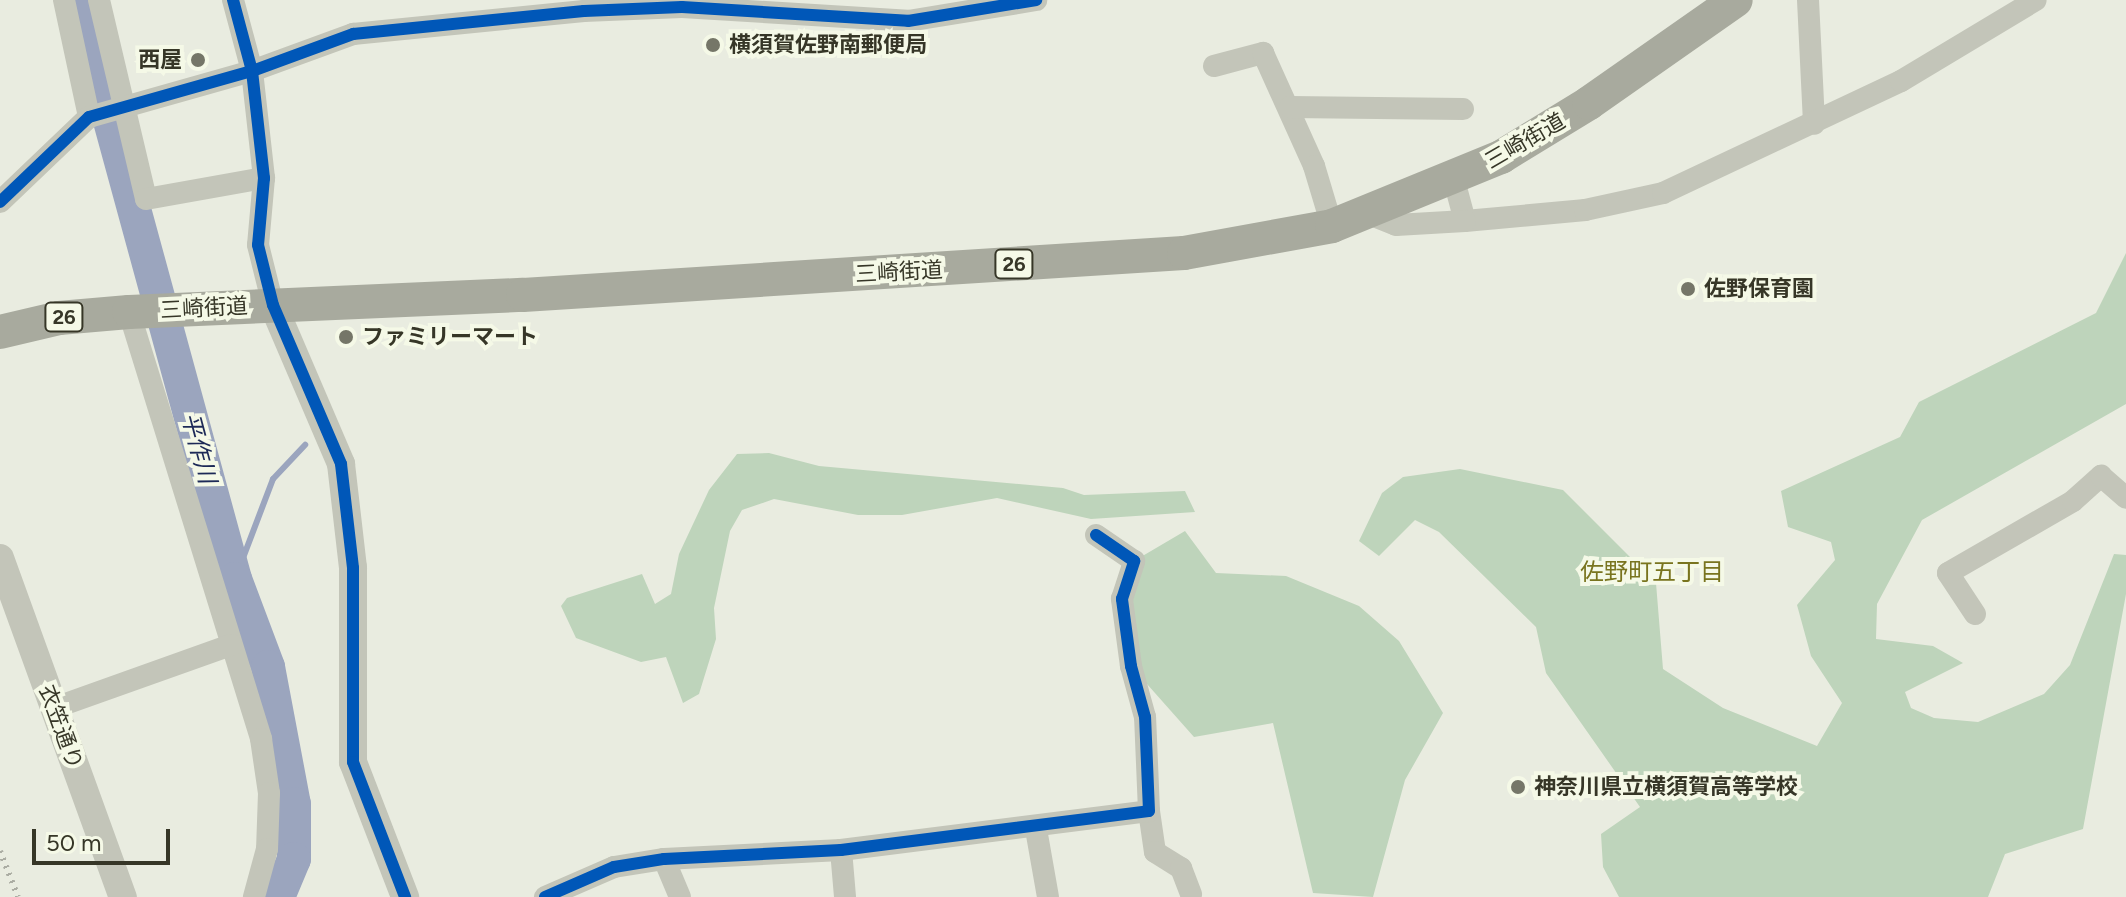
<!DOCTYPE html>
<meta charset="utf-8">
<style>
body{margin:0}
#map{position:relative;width:2126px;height:897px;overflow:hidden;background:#e9ece0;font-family:Figtree,"Noto Sans JP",sans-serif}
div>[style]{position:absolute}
.green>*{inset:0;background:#bed4bb}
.stream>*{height:6px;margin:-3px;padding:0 3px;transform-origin:3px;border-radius:3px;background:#9ba5be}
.river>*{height:34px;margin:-17px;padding:0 17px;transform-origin:17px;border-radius:17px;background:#9ba5be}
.minor>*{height:22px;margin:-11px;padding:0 11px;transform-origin:11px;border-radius:11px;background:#c3c5b9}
.tertiary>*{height:28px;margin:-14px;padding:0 14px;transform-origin:14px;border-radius:14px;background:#c3c5b9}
.primary>*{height:34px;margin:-17px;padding:0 17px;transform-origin:17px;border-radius:17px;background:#a8aa9e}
.rail>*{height:6px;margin-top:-3px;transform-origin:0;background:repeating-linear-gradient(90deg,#abada3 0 2px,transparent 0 8px)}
.cycleway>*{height:12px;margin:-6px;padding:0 6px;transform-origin:6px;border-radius:6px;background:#0057b8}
.dots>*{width:22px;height:22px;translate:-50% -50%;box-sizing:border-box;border:4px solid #f5f9e7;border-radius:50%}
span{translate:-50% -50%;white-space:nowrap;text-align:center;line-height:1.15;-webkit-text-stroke:8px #f5f9e7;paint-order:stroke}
.shield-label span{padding:2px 6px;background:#f5f9e7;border:2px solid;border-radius:6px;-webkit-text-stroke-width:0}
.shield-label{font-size:20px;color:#363627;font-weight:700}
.poi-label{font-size:22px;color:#363627;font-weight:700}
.left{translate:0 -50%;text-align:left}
.right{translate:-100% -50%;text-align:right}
.street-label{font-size:22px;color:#363627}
.water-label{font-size:24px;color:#1d2a57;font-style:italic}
.neighbourhood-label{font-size:24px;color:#79741e}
.scale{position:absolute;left:32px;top:829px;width:138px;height:36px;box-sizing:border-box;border:4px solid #363627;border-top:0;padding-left:10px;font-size:24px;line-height:28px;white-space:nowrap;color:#363627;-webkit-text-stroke:6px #f5f9e7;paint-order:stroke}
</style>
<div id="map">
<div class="green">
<i style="clip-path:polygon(2126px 253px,2126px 404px,1922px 520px,1877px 604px,1876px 639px,1933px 646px,1963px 663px,1905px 692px,1911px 708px,1934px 718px,1978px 722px,2044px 694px,2070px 665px,2114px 554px,2126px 555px,2126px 594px,2083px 829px,2005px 854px,1988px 897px,1619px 897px,1603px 867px,1601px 834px,1640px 807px,1546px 673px,1536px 627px,1439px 532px,1415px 520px,1379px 556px,1359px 541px,1382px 493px,1403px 477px,1460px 469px,1563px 490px,1656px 583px,1663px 669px,1723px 708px,1817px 746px,1842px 703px,1811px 656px,1797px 605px,1835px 560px,1831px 542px,1788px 527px,1781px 491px,1900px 437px,1919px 402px,2096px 313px)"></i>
<i style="clip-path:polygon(769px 453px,819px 466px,1063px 488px,1084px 495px,1185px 491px,1195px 512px,1091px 519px,997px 498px,902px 515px,858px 515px,774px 499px,742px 510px,730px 531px,714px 608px,716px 639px,699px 694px,683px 703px,666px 657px,641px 662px,576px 638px,561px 606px,567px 598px,642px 574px,655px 604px,671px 594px,679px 554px,709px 490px,737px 454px)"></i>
<i style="clip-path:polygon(1185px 531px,1216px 573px,1286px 576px,1359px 606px,1399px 641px,1443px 713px,1405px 780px,1373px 897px,1313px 893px,1273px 723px,1194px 737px,1131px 666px,1134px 561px)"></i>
</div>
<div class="stream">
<i style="left:235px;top:579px;width:107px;rotate:-69.2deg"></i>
<i style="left:273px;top:479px;width:47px;rotate:-46.7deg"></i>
</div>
<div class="river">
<i style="left:77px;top:0;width:600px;rotate:74.74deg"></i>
<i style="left:235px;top:579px;width:94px;rotate:69.4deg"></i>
<i style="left:268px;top:667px;width:139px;rotate:79.3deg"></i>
<i style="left:294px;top:804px;width:55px;rotate:90deg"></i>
<i style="left:294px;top:859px;width:41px;rotate:112.8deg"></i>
</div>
<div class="minor">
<i style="left:64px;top:0;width:120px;rotate:77.9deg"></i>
<i style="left:99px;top:0;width:204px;rotate:76.7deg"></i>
<i style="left:146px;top:199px;width:120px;rotate:-10.1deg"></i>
<i style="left:233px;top:0;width:73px;rotate:75deg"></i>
<i style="left:252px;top:71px;width:108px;rotate:83.6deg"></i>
<i style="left:264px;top:178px;width:67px;rotate:95.1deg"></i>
<i style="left:258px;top:245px;width:62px;rotate:76deg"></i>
<i style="left:1808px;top:0;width:124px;rotate:87.2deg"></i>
<i style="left:1214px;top:66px;width:51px;rotate:-14.9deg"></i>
<i style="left:1263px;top:53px;width:124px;rotate:65.7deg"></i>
<i style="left:1314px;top:166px;width:63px;rotate:73.3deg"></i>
<i style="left:1290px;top:107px;width:173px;rotate:0.7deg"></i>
<i style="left:1454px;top:180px;width:42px;rotate:75deg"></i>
<i style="left:1465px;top:221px;width:121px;rotate:-5.2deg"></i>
<i style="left:1585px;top:210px;width:80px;rotate:-12.3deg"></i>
<i style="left:1663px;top:193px;width:263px;rotate:-25.2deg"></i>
<i style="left:1901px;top:81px;width:157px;rotate:-31deg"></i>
<i style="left:0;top:202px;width:123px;rotate:-43.7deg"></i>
<i style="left:89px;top:117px;width:169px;rotate:-15.8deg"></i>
<i style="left:252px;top:71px;width:108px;rotate:-20.1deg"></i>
<i style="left:353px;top:34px;width:232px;rotate:-5.7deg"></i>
<i style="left:584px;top:11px;width:98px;rotate:-2.3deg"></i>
<i style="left:682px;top:7px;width:226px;rotate:3.5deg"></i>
<i style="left:908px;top:21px;width:130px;rotate:-9.3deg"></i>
<i style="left:1369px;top:214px;width:29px;rotate:22deg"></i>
<i style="left:1396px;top:225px;width:69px;rotate:-3.3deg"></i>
<i style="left:129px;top:312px;width:447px;rotate:72.8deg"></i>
<i style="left:261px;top:739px;width:55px;rotate:81.6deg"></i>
<i style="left:269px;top:793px;width:56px;rotate:92deg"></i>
<i style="left:267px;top:849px;width:50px;rotate:105.2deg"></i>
<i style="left:1975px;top:614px;width:49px;rotate:-123.4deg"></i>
<i style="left:1948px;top:573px;width:144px;rotate:-29.9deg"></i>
<i style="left:2073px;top:501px;width:38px;rotate:-42deg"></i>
<i style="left:2101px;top:476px;width:33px;rotate:41deg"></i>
<i style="left:54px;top:708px;width:188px;rotate:-19.6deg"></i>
<i style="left:1149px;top:811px;width:41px;rotate:81.7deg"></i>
<i style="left:1155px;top:852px;width:31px;rotate:32deg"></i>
<i style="left:1181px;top:868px;width:28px;rotate:69deg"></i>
<i style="left:1036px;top:829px;width:69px;rotate:80deg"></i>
<i style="left:841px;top:850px;width:47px;rotate:85.1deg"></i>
<i style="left:664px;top:859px;width:41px;rotate:67.2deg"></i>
<i style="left:545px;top:897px;width:75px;rotate:-23.5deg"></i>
<i style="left:614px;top:867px;width:51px;rotate:-9.1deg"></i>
<i style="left:664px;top:859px;width:177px;rotate:-2.9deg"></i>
<i style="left:841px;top:850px;width:310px;rotate:-7.2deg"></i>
<i style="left:1149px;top:811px;width:94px;rotate:-92.4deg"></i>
<i style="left:1145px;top:717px;width:53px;rotate:-105.4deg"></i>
<i style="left:1131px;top:666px;width:68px;rotate:-97.7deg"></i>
<i style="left:1122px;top:599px;width:40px;rotate:-72deg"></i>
<i style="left:1134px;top:561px;width:46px;rotate:-145.6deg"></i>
</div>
<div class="tertiary">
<i style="left:273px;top:305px;width:173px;rotate:66.8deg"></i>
<i style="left:341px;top:464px;width:105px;rotate:83.4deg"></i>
<i style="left:353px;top:568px;width:194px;rotate:90deg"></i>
<i style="left:353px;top:762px;width:145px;rotate:68.9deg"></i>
<i style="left:0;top:558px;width:361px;rotate:70.1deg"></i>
</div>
<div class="primary">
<i style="left:0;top:332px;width:61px;rotate:-13.3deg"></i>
<i style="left:59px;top:318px;width:70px;rotate:-4.9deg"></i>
<i style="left:129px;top:312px;width:394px;rotate:-2.5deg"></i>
<i style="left:523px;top:295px;width:662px;rotate:-3.64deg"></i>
<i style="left:1184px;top:253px;width:150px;rotate:-10.3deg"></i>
<i style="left:1332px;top:226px;width:183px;rotate:-22.2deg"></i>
<i style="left:1501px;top:157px;width:103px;rotate:-31.5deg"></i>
<i style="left:1589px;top:103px;width:179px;rotate:-35deg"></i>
</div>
<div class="rail">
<i style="left:0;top:851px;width:49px;rotate:68.6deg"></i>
</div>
<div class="cycleway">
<i style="left:233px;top:0;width:73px;rotate:75deg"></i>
<i style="left:252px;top:71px;width:108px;rotate:83.6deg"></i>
<i style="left:264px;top:178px;width:67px;rotate:95.1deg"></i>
<i style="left:258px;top:245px;width:62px;rotate:76deg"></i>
<i style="left:273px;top:305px;width:173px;rotate:66.8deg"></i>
<i style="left:341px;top:464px;width:105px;rotate:83.4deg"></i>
<i style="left:353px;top:568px;width:194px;rotate:90deg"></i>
<i style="left:353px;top:762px;width:145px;rotate:68.9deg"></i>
<i style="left:0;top:202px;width:123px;rotate:-43.7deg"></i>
<i style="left:89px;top:117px;width:169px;rotate:-15.8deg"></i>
<i style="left:252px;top:71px;width:108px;rotate:-20.1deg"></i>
<i style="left:353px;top:34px;width:232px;rotate:-5.7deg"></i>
<i style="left:584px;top:11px;width:98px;rotate:-2.3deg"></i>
<i style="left:682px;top:7px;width:226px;rotate:3.5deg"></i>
<i style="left:908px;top:21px;width:130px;rotate:-9.3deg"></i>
<i style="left:545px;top:897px;width:75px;rotate:-23.5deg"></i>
<i style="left:614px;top:867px;width:51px;rotate:-9.1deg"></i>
<i style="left:664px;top:859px;width:177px;rotate:-2.9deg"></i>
<i style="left:841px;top:850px;width:310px;rotate:-7.2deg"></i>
<i style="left:1149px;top:811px;width:94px;rotate:-92.4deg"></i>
<i style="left:1145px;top:717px;width:53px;rotate:-105.4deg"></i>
<i style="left:1131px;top:666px;width:68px;rotate:-97.7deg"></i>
<i style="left:1122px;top:599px;width:40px;rotate:-72deg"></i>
<i style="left:1134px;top:561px;width:46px;rotate:-145.6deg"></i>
</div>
<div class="dots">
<i style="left:713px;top:45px;background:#757668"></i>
<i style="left:198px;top:60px;background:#757668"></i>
<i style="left:1688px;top:289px;background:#757668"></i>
<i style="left:346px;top:337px;background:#757668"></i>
<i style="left:1518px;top:787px;background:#757668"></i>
</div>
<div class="shield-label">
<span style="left:1014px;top:264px">26</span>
<span style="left:64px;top:317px">26</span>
</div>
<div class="poi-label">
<span class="left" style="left:729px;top:45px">横須賀佐野南郵便局</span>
<span class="right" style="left:182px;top:60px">西屋</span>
<span class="left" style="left:1704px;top:289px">佐野保育園</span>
<span class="left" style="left:362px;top:337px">ファミリーマート</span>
<span class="left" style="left:1534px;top:787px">神奈川県立横須賀高等学校</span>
</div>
<div class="street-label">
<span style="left:1525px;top:141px;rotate:-30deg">三崎街道</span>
<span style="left:899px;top:272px;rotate:-3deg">三崎街道</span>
<span style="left:204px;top:308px;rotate:-3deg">三崎街道</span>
<span style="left:61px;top:727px;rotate:70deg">衣笠通り</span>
</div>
<div class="water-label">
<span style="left:199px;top:448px;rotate:75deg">平作川</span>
</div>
<div class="neighbourhood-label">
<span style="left:1652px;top:572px">佐野町五丁目</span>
</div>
<div class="scale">50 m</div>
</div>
